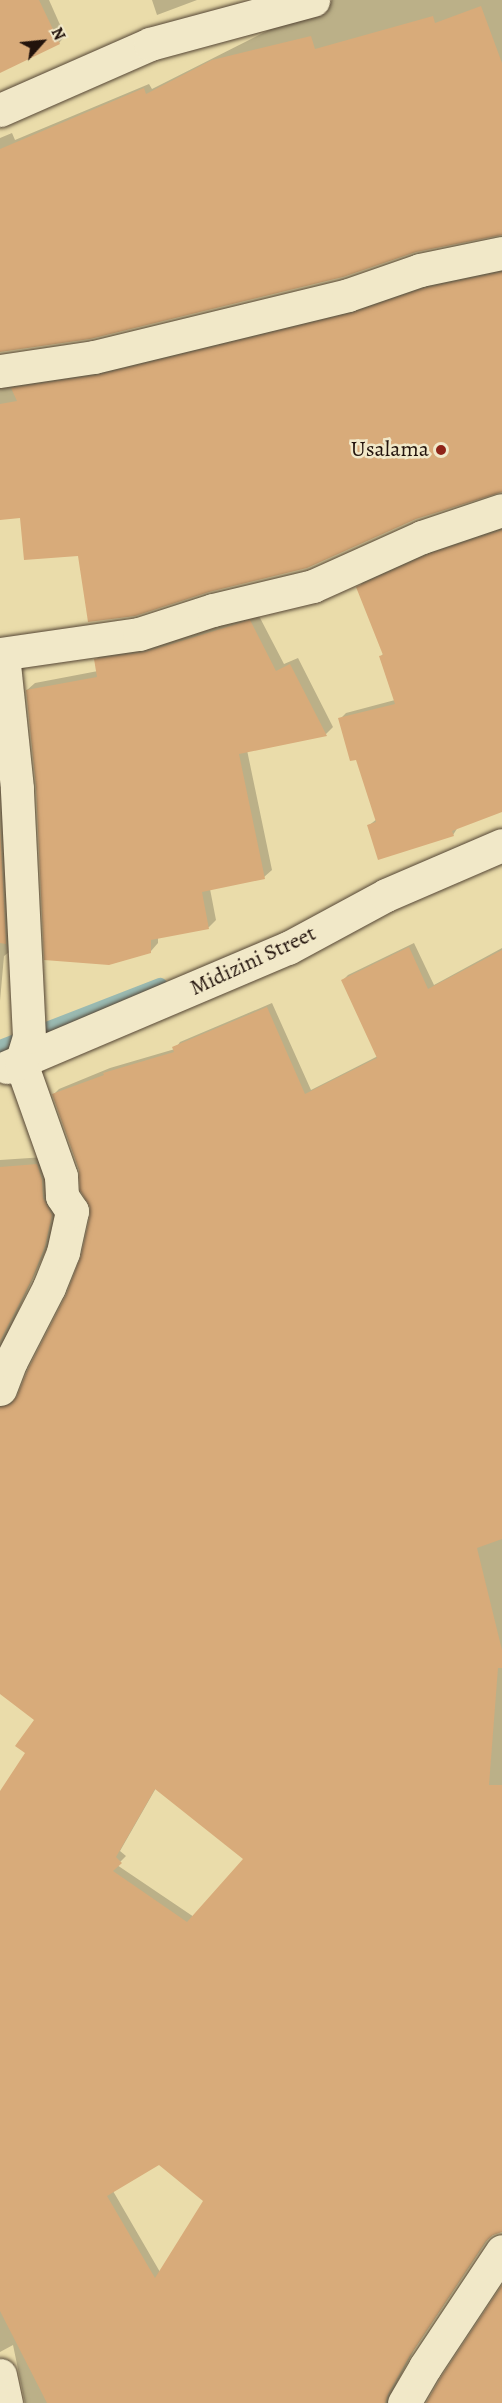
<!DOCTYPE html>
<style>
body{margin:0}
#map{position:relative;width:502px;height:2403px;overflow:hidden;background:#eadcaa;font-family:Alegreya,serif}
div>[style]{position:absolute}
.shadow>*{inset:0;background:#0003}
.stream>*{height:14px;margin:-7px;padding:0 7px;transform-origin:7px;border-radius:7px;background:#9abab2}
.building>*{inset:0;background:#d8ab7a}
.roads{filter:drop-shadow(0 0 2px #544534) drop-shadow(0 0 2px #544534)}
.street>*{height:33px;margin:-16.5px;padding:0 16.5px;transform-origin:16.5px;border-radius:16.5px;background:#f1e8c8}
.dots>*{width:16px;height:16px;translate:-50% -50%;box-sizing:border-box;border:3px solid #f1e8c8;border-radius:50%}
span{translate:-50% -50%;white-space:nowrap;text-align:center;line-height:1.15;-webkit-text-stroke:5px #f1e8c8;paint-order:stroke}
.poi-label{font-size:22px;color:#22130c}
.right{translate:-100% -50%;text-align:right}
.street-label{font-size:22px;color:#22130c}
.north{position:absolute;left:12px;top:12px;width:60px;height:60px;-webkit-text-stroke:4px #f1e8c8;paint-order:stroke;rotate:63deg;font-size:16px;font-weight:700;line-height:24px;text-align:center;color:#22130c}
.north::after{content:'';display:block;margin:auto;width:21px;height:27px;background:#22130c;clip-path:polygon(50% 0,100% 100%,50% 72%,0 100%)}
</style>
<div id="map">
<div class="shadow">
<i style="clip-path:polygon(0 0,49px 0,65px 36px,59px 43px,0 71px)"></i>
<i style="clip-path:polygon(152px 0,197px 0,157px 15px)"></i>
<i style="clip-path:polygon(332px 0,502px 0,502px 233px,416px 250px,0 351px,0 138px,12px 133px,15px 140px,149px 84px,152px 89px,275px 27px,326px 13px)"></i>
<i style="clip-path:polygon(502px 268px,502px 490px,79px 555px,22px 516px,0 519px,0 383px)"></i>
<i style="clip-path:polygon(502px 527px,502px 810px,458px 827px,453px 835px,368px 826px,377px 819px,357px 758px,340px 719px,346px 713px,395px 700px,380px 657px,384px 653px,358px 588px,363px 582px,436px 549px)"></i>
<i style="clip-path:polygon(258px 614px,284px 664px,298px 658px,333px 727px,326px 734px,247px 750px,272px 870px,264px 877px,210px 889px,216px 920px,209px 927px,158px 937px,158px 943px,151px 951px,37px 787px,27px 690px,35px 683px,98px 671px,96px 660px,103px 652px)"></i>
<i style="clip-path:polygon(0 743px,12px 950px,4px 956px,0 1001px)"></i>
<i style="clip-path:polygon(evenodd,414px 943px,434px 985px,502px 948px,502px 2231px,490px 2236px,414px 2350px,390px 2396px,392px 2403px,25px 2403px,13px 2345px,0 2352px,0 1794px,27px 1753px,36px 1720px,0 1642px,0 1402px,9px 1403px,16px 1400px,67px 1296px,83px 1256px,92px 1208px,54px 1094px,59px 1089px,110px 1068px,175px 1049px,180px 1042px,272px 1003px,311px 1090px,378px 1056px,343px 980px,348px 975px,414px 943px,156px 1788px,245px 1859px,194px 1917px,117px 1865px,126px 1856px,120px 1851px,156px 1788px,414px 943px,160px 2163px,205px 2200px,160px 2272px,113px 2191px,160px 2163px)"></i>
<i style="clip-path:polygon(45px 1157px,59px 1206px,52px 1237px,0 1350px,0 1160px)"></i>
</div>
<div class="stream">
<i style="left:0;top:1047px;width:172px;rotate:-21.2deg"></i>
</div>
<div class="building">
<i style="clip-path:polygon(0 0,39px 0,60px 44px,0 73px)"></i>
<i style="clip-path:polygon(481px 6px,502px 63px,502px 235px,416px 252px,343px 277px,90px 339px,0 352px,0 149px,144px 88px,146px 94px,212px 60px,311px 36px,315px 49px,433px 16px,435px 23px)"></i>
<i style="clip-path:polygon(502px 272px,502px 492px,416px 519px,307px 568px,209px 592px,135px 616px,88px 622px,78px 556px,24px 560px,20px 518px,0 520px,0 404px,17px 401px,11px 388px,98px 375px,352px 313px,425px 288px)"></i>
<i style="clip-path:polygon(502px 530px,502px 812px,452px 831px,454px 836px,378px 860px,367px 825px,376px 822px,356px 760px,350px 761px,338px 718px,395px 704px,379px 656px,383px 655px,356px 587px,429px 554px)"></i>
<i style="clip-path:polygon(250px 620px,276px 671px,290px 664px,327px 736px,239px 754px,265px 879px,202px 892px,209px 929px,151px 940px,151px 953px,109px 965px,44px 960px,36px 787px,26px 690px,97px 677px,94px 659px,145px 652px)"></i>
<i style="clip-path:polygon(0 825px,6px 944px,0 943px)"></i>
<i style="clip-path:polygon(evenodd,409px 947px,428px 989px,502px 950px,502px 1539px,477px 1548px,502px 1650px,502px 1668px,498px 1668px,489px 1785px,502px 1785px,502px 2232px,493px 2235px,486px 2241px,409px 2357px,388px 2394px,385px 2403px,47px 2403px,0 2311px,0 1791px,25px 1753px,15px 1746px,34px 1720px,0 1694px,0 1407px,11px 1404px,17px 1396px,28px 1369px,66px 1295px,81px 1256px,90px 1215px,90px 1207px,80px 1190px,79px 1170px,52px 1094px,104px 1075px,103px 1073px,174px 1052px,172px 1047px,267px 1007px,305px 1094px,377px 1058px,341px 980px,409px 947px,155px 1789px,243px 1859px,187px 1922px,113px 1871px,122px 1863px,116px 1857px,155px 1789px,409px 947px,159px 2165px,203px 2201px,155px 2278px,107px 2196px,159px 2165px)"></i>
<i style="clip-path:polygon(37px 1164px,42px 1180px,43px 1198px,52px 1215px,45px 1246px,32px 1279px,0 1341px,0 1167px)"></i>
<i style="clip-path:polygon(502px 2285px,502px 2403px,426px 2403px,441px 2377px)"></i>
</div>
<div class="roads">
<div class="street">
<i style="left:0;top:110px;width:164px;rotate:-23.7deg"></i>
<i style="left:150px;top:44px;width:169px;rotate:-15.1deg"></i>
<i style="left:0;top:371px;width:95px;rotate:-8.5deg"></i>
<i style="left:94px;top:357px;width:261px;rotate:-13.7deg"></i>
<i style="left:348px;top:295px;width:76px;rotate:-19.1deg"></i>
<i style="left:420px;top:270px;width:84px;rotate:-11.7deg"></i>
<i style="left:0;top:654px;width:140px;rotate:-8.2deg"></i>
<i style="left:139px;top:634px;width:78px;rotate:-18deg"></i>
<i style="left:213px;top:610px;width:103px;rotate:-13.5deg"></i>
<i style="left:313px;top:586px;width:120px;rotate:-24.2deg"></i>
<i style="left:422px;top:537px;width:84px;rotate:-18.6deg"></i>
<i style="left:7px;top:1067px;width:305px;rotate:-23deg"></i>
<i style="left:288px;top:948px;width:111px;rotate:-28.4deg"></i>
<i style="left:386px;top:895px;width:126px;rotate:-23.3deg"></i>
<i style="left:0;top:1389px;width:30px;rotate:-69deg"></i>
<i style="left:11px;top:1361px;width:83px;rotate:-62.8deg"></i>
<i style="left:49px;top:1287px;width:38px;rotate:-68deg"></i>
<i style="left:63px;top:1252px;width:42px;rotate:-77.6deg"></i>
<i style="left:72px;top:1211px;width:18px;rotate:-124deg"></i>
<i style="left:62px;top:1196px;width:20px;rotate:-93deg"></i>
<i style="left:61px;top:1176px;width:120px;rotate:-109.5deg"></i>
<i style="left:21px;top:1063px;width:27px;rotate:-73deg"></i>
<i style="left:29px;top:1037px;width:249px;rotate:-92.8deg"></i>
<i style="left:17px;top:788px;width:134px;rotate:-96deg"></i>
<i style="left:0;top:2375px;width:29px;rotate:78deg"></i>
<i style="left:404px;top:2403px;width:42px;rotate:-59.7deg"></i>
<i style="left:425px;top:2367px;width:139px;rotate:-56.4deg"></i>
</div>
</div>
<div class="dots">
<i style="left:441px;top:450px;background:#8f2418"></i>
</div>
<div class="poi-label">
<span class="right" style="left:429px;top:450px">Usalama</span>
</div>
<div class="street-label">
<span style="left:253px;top:961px;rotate:-25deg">Midizini Street</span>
</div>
<div class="north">N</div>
</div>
